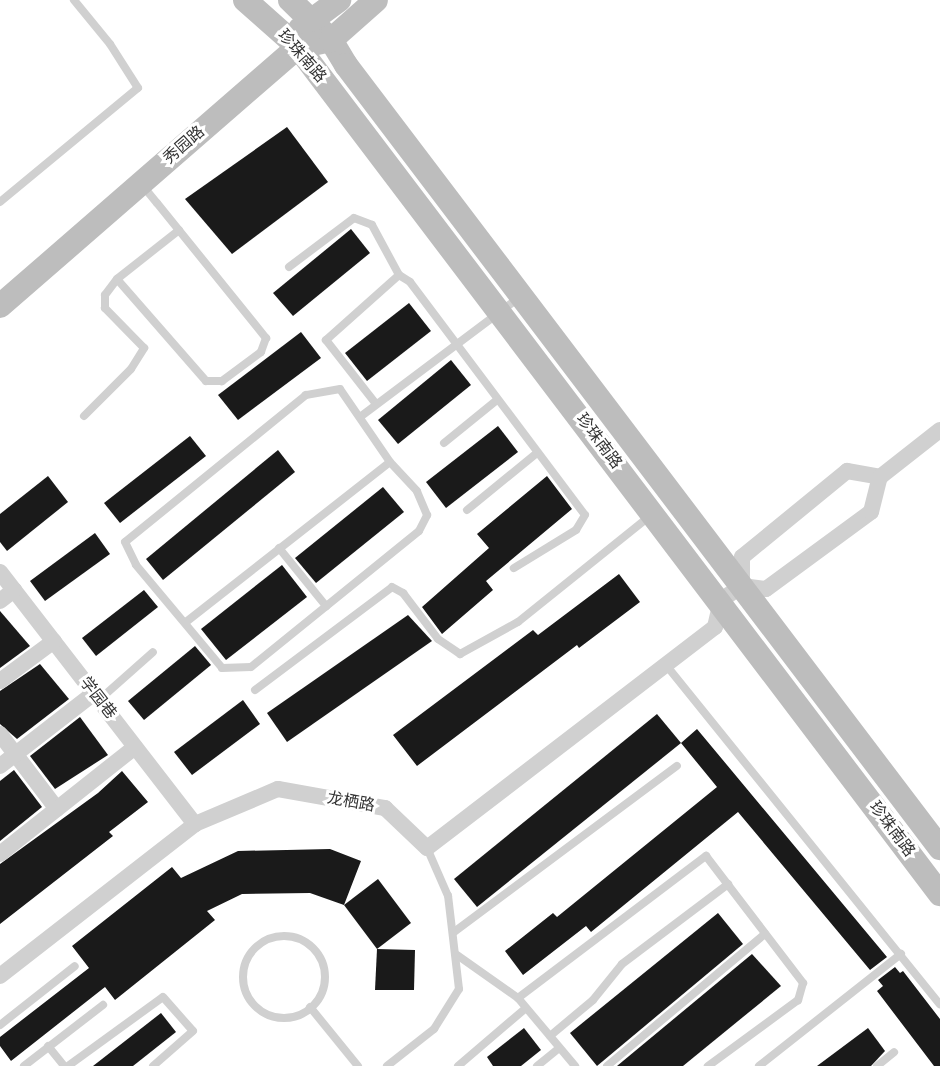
<!DOCTYPE html>
<meta charset="utf-8">
<style>
body{margin:0}
#map{position:relative;width:940px;height:1066px;overflow:hidden;background:#fff;font-family:"Varela Round","Noto Sans SC",sans-serif}
div>[style]{position:absolute}
.building>*{inset:0;background:#1a1a1a}
.lane>*{height:8px;margin:-4px;padding:0 4px;transform-origin:4px;border-radius:4px;background:#d0d0d0}
.lane>.ring{margin:-4px;padding:0;box-sizing:content-box;background:none;border:8px solid #d0d0d0;border-radius:50%}
.street>*{height:16px;margin:-8px;padding:0 8px;transform-origin:8px;border-radius:8px;background:#d0d0d0}
.secondary>*{height:24px;margin:-12px;padding:0 12px;transform-origin:12px;border-radius:12px;background:#bdbdbd}
span{translate:-50% -50%;white-space:nowrap;text-align:center;line-height:1.15;-webkit-text-stroke:6px #fff;paint-order:stroke}
.street-label{font-size:16px;color:#333}
</style>
<div id="map">
<div class="building">
<i style="clip-path:polygon(287px 127px,328px 182px,232px 254px,185px 199px)"></i>
<i style="clip-path:polygon(351px 229px,370px 253px,293px 316px,273px 293px)"></i>
<i style="clip-path:polygon(409px 303px,431px 331px,367px 381px,345px 353px)"></i>
<i style="clip-path:polygon(301px 332px,321px 358px,238px 420px,218px 395px)"></i>
<i style="clip-path:polygon(451px 360px,471px 385px,398px 444px,378px 420px)"></i>
<i style="clip-path:polygon(498px 426px,518px 452px,446px 508px,426px 482px)"></i>
<i style="clip-path:polygon(190px 436px,206px 456px,120px 523px,104px 503px)"></i>
<i style="clip-path:polygon(278px 450px,295px 472px,163px 580px,146px 559px)"></i>
<i style="clip-path:polygon(48px 476px,68px 502px,7px 551px,0 542px,0 514px)"></i>
<i style="clip-path:polygon(547px 476px,572px 509px,486px 581px,493px 590px,442px 634px,422px 607px,489px 548px,477px 534px)"></i>
<i style="clip-path:polygon(383px 487px,404px 512px,316px 583px,295px 558px)"></i>
<i style="clip-path:polygon(95px 533px,110px 554px,45px 601px,30px 581px)"></i>
<i style="clip-path:polygon(282px 565px,307px 597px,226px 660px,201px 629px)"></i>
<i style="clip-path:polygon(619px 574px,640px 602px,579px 648px,577px 645px,417px 766px,393px 735px,533px 630px,538px 635px)"></i>
<i style="clip-path:polygon(144px 590px,158px 607px,96px 656px,82px 638px)"></i>
<i style="clip-path:polygon(0 611px,30px 646px,0 668px)"></i>
<i style="clip-path:polygon(408px 615px,432px 641px,287px 742px,267px 713px)"></i>
<i style="clip-path:polygon(195px 646px,211px 665px,144px 720px,128px 701px)"></i>
<i style="clip-path:polygon(40px 664px,69px 699px,17px 739px,0 724px,0 691px)"></i>
<i style="clip-path:polygon(243px 700px,260px 724px,192px 775px,174px 752px)"></i>
<i style="clip-path:polygon(657px 714px,681px 743px,477px 907px,454px 879px)"></i>
<i style="clip-path:polygon(80px 717px,108px 755px,55px 789px,30px 756px)"></i>
<i style="clip-path:polygon(697px 729px,887px 957px,870px 970px,738px 812px,591px 932px,586px 926px,523px 975px,505px 951px,553px 913px,557px 917px,717px 787px,681px 743px)"></i>
<i style="clip-path:polygon(14px 770px,42px 807px,0 841px,0 781px)"></i>
<i style="clip-path:polygon(122px 771px,148px 802px,109px 832px,113px 836px,0 924px,0 864px,98px 793px)"></i>
<i style="clip-path:polygon(330px 849px,361px 861px,344px 905px,310px 893px,242px 894px,207px 911px,215px 920px,115px 1000px,105px 987px,11px 1061px,0 1046px,0 1037px,89px 968px,72px 946px,172px 867px,181px 878px,238px 851px)"></i>
<i style="clip-path:polygon(378px 879px,411px 923px,377px 949px,344px 905px)"></i>
<i style="clip-path:polygon(718px 913px,743px 944px,597px 1066px,570px 1033px)"></i>
<i style="clip-path:polygon(377px 949px,415px 950px,414px 990px,375px 990px)"></i>
<i style="clip-path:polygon(752px 954px,781px 986px,683px 1066px,617px 1066px)"></i>
<i style="clip-path:polygon(895px 967px,900px 973px,903px 971px,940px 1019px,940px 1066px,934px 1066px,877px 991px,883px 986px,878px 980px)"></i>
<i style="clip-path:polygon(161px 1013px,176px 1032px,133px 1066px,93px 1066px)"></i>
<i style="clip-path:polygon(524px 1028px,541px 1050px,521px 1066px,493px 1066px,487px 1057px)"></i>
<i style="clip-path:polygon(868px 1028px,885px 1051px,871px 1066px,817px 1066px)"></i>
</div>
<div class="lane">
<i style="left:143px;top:186px;width:22px;rotate:51deg"></i>
<i style="left:157px;top:203px;width:174px;rotate:51.1deg"></i>
<i style="left:266px;top:338px;width:15px;rotate:110deg"></i>
<i style="left:261px;top:352px;width:49px;rotate:143.4deg"></i>
<i style="left:222px;top:381px;width:16px;rotate:180deg"></i>
<i style="left:206px;top:381px;width:135px;rotate:-131.1deg"></i>
<i style="left:117px;top:279px;width:79px;rotate:-38.3deg"></i>
<i style="left:0;top:202px;width:179px;rotate:-39.6deg"></i>
<i style="left:138px;top:88px;width:52px;rotate:-122.5deg"></i>
<i style="left:110px;top:44px;width:57px;rotate:-129.3deg"></i>
<i style="left:289px;top:267px;width:81px;rotate:-37deg"></i>
<i style="left:354px;top:218px;width:19px;rotate:21deg"></i>
<i style="left:372px;top:225px;width:57px;rotate:61.6deg"></i>
<i style="left:399px;top:275px;width:98px;rotate:138.3deg"></i>
<i style="left:326px;top:340px;width:81px;rotate:52deg"></i>
<i style="left:399px;top:275px;width:13px;rotate:32deg"></i>
<i style="left:410px;top:282px;width:291px;rotate:53.1deg"></i>
<i style="left:585px;top:515px;width:17px;rotate:121deg"></i>
<i style="left:576px;top:530px;width:73px;rotate:148.5deg"></i>
<i style="left:84px;top:416px;width:66px;rotate:-45deg"></i>
<i style="left:131px;top:369px;width:25px;rotate:-58deg"></i>
<i style="left:144px;top:348px;width:56px;rotate:-134.3deg"></i>
<i style="left:105px;top:308px;width:13px;rotate:-90deg"></i>
<i style="left:105px;top:295px;width:20px;rotate:-53deg"></i>
<i style="left:360px;top:417px;width:200px;rotate:-36.9deg"></i>
<i style="left:444px;top:443px;width:68px;rotate:-39.1deg"></i>
<i style="left:467px;top:510px;width:90px;rotate:-39.2deg"></i>
<i style="left:279px;top:548px;width:75px;rotate:51deg"></i>
<i style="left:186px;top:622px;width:259px;rotate:-38.1deg"></i>
<i style="left:390px;top:462px;width:88px;rotate:-124.4deg"></i>
<i style="left:340px;top:389px;width:35px;rotate:170deg"></i>
<i style="left:306px;top:395px;width:233px;rotate:140.9deg"></i>
<i style="left:125px;top:542px;width:25px;rotate:64deg"></i>
<i style="left:136px;top:565px;width:134px;rotate:50.1deg"></i>
<i style="left:222px;top:668px;width:29px;rotate:-2deg"></i>
<i style="left:251px;top:667px;width:216px;rotate:-39deg"></i>
<i style="left:419px;top:531px;width:18px;rotate:-63deg"></i>
<i style="left:427px;top:515px;width:26px;rotate:-113deg"></i>
<i style="left:417px;top:491px;width:40px;rotate:-133deg"></i>
<i style="left:666px;top:665px;width:436px;rotate:51.1deg"></i>
<i style="left:255px;top:690px;width:171px;rotate:-36.9deg"></i>
<i style="left:392px;top:587px;width:13px;rotate:29deg"></i>
<i style="left:403px;top:593px;width:58px;rotate:52.7deg"></i>
<i style="left:438px;top:639px;width:27px;rotate:34deg"></i>
<i style="left:460px;top:654px;width:66px;rotate:-28.9deg"></i>
<i style="left:518px;top:622px;width:171px;rotate:-38.8deg"></i>
<i style="left:99px;top:700px;width:72px;rotate:-41.6deg"></i>
<i style="left:454px;top:932px;width:278px;rotate:-36.7deg"></i>
<i class="ring" style="left:243px;top:936px;width:74px;height:74px"></i>
<i style="left:457px;top:955px;width:75px;rotate:35.2deg"></i>
<i style="left:518px;top:998px;width:89px;rotate:50deg"></i>
<i style="left:518px;top:998px;width:236px;rotate:-37.1deg"></i>
<i style="left:706px;top:856px;width:160px;rotate:52.6deg"></i>
<i style="left:803px;top:983px;width:18px;rotate:106deg"></i>
<i style="left:798px;top:1000px;width:112px;rotate:143.7deg"></i>
<i style="left:310px;top:1007px;width:76px;rotate:50.9deg"></i>
<i style="left:0;top:1025px;width:95px;rotate:-38.2deg"></i>
<i style="left:550px;top:1036px;width:56px;rotate:-39.9deg"></i>
<i style="left:593px;top:1000px;width:46px;rotate:-51.1deg"></i>
<i style="left:622px;top:964px;width:133px;rotate:-37deg"></i>
<i style="left:48px;top:1046px;width:26px;rotate:51deg"></i>
<i style="left:24px;top:1066px;width:100px;rotate:-37.7deg"></i>
<i style="left:68px;top:1066px;width:117px;rotate:-36deg"></i>
<i style="left:163px;top:997px;width:45px;rotate:48.6deg"></i>
<i style="left:193px;top:1031px;width:53px;rotate:138.8deg"></i>
<i style="left:387px;top:1066px;width:60px;rotate:-38.2deg"></i>
<i style="left:434px;top:1029px;width:47px;rotate:-58deg"></i>
<i style="left:459px;top:989px;width:94px;rotate:-96.7deg"></i>
<i style="left:448px;top:896px;width:52px;rotate:-113.6deg"></i>
<i style="left:458px;top:1066px;width:89px;rotate:-40.5deg"></i>
<i style="left:537px;top:1066px;width:27px;rotate:-39deg"></i>
<i style="left:607px;top:1066px;width:206px;rotate:-39.9deg"></i>
<i style="left:759px;top:1066px;width:181px;rotate:-38.3deg"></i>
<i style="left:877px;top:1066px;width:22px;rotate:-39deg"></i>
</div>
<div class="street">
<i style="left:0;top:572px;width:319px;rotate:52.3deg"></i>
<i style="left:742px;top:586px;width:29px;rotate:-90deg"></i>
<i style="left:742px;top:557px;width:136px;rotate:-39.3deg"></i>
<i style="left:847px;top:471px;width:34px;rotate:10deg"></i>
<i style="left:880px;top:477px;width:76px;rotate:-38.1deg"></i>
<i style="left:0;top:601px;width:18px;rotate:-38deg"></i>
<i style="left:0;top:681px;width:67px;rotate:-36.5deg"></i>
<i style="left:0;top:734px;width:94px;rotate:52.8deg"></i>
<i style="left:0;top:766px;width:119px;rotate:-37.8deg"></i>
<i style="left:0;top:854px;width:172px;rotate:-38.4deg"></i>
<i style="left:0;top:976px;width:247px;rotate:-37.9deg"></i>
<i style="left:195px;top:824px;width:90px;rotate:-22.9deg"></i>
<i style="left:278px;top:789px;width:109px;rotate:10.1deg"></i>
<i style="left:385px;top:808px;width:58px;rotate:43.6deg"></i>
<i style="left:427px;top:848px;width:363px;rotate:-37.5deg"></i>
<i style="left:715px;top:627px;width:28px;rotate:-77deg"></i>
<i style="left:721px;top:600px;width:25px;rotate:-34deg"></i>
<i style="left:742px;top:586px;width:24px;rotate:7deg"></i>
<i style="left:766px;top:589px;width:130px;rotate:-36.3deg"></i>
<i style="left:871px;top:512px;width:36px;rotate:-76deg"></i>
</div>
<div class="secondary">
<i style="left:245px;top:0;width:71px;rotate:41.6deg"></i>
<i style="left:298px;top:47px;width:1063px;rotate:52.84deg"></i>
<i style="left:290px;top:0;width:57px;rotate:44.3deg"></i>
<i style="left:331px;top:40px;width:29px;rotate:59deg"></i>
<i style="left:346px;top:65px;width:983px;rotate:52.82deg"></i>
<i style="left:300px;top:29px;width:49px;rotate:-36.6deg"></i>
<i style="left:0;top:306px;width:395px;rotate:-41deg"></i>
<i style="left:298px;top:47px;width:34px;rotate:-12deg"></i>
<i style="left:331px;top:40px;width:60px;rotate:-41.6deg"></i>
</div>
<div class="street-label">
<span style="left:302px;top:56px;rotate:49deg">珍珠南路</span>
<span style="left:184px;top:145px;rotate:-41deg">秀园路</span>
<span style="left:599px;top:441px;rotate:53deg">珍珠南路</span>
<span style="left:98px;top:698px;rotate:52deg">学园巷</span>
<span style="left:351px;top:802px;rotate:10deg">龙栖路</span>
<span style="left:892px;top:829px;rotate:53deg">珍珠南路</span>
</div>
</div>
